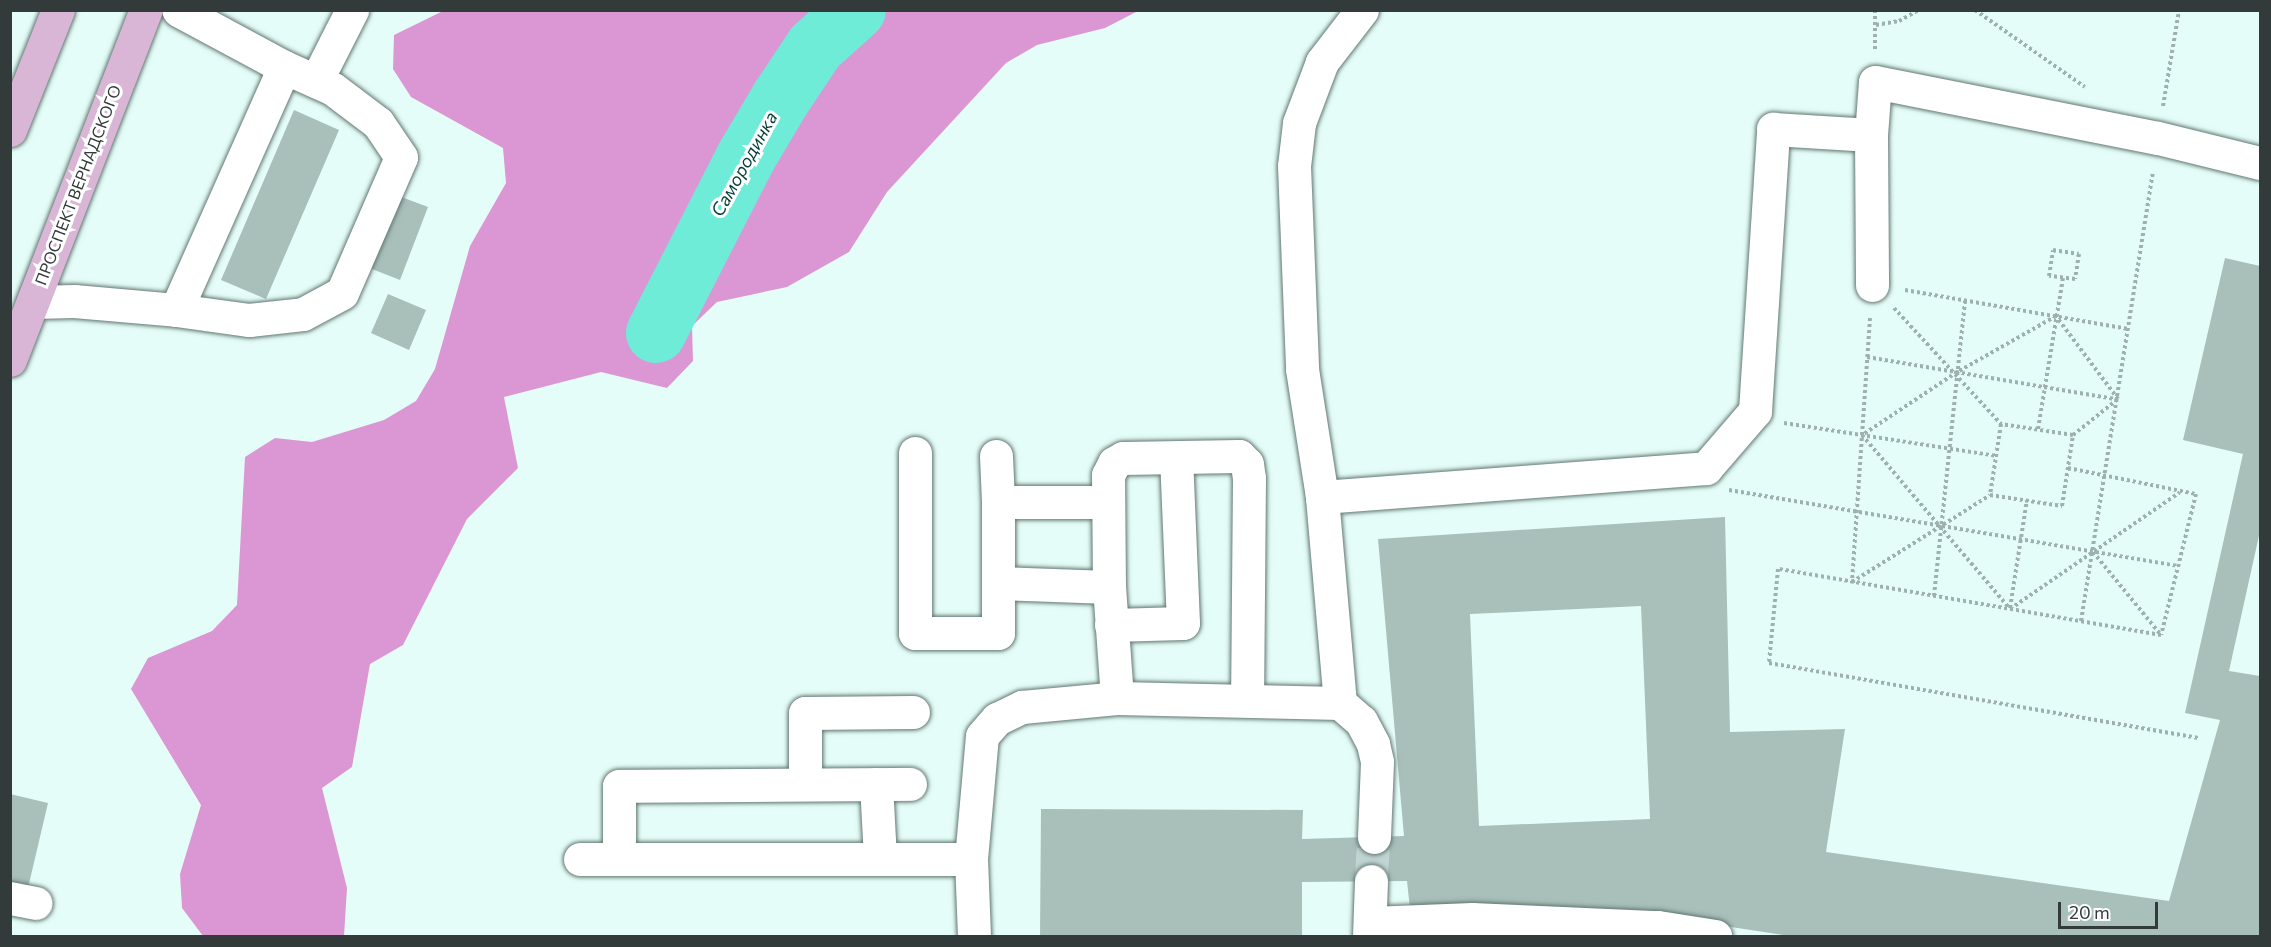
<!DOCTYPE html>
<meta charset="utf-8">
<style>
body{margin:0}
#map{position:relative;width:2271px;height:947px;overflow:hidden;background:#e5fdf8;font-family:Commissioner,sans-serif}
div>[style]{position:absolute}
.forest>*{inset:0;background:#db96d4}
.river>*{height:60px;margin:-30px;padding:0 30px;transform-origin:30px;border-radius:30px;background:#6fecd8}
.building>*{inset:0;background:#a8bfba}
.minor-tunnel>*{height:33px;margin-top:-16.5px;transform-origin:0;background:repeating-linear-gradient(90deg,#c1d6d2 0 33px,transparent 0 49px)}
.path>*{height:4px;margin-top:-2px;transform-origin:0;background:repeating-linear-gradient(90deg,#9fb1ad 0 3px,transparent 0 6px)}
.roads{filter:drop-shadow(0 0 2px #627772) drop-shadow(0 0 2px #627772)}
.minor>*{height:33px;margin:-16.5px;padding:0 16.5px;transform-origin:16.5px;border-radius:16.5px;background:#fff}
.major>*{height:33px;margin:-16.5px;padding:0 16.5px;transform-origin:16.5px;border-radius:16.5px;background:#d9b5d6}
span{translate:-50% -50%;white-space:nowrap;text-align:center;line-height:1.15;-webkit-text-stroke:6px #fff;paint-order:stroke}
.street-label{font-size:16px;color:#323b39}
.water-label{font-size:18px;color:#013f37;font-style:italic}
.frame{position:absolute;inset:0;border:12px solid #323b39;pointer-events:none}
.scale{position:absolute;left:2058px;top:902px;width:100px;height:27px;box-sizing:border-box;border:3px solid #323b39;border-top:0;padding-left:8px;font-size:18px;line-height:21px;white-space:nowrap;color:#323b39;-webkit-text-stroke:4px #fff;paint-order:stroke}
</style>
<div id="map">
<div class="forest">
<i style="clip-path:polygon(445px 10px,1138px 11px,1105px 28px,1037px 45px,1006px 63px,887px 192px,849px 252px,787px 287px,717px 302px,692px 326px,693px 361px,667px 388px,601px 372px,504px 397px,518px 468px,467px 519px,403px 645px,370px 664px,352px 767px,322px 788px,347px 888px,344px 936px,203px 936px,182px 908px,180px 874px,201px 805px,131px 689px,148px 658px,212px 631px,237px 605px,245px 457px,275px 438px,312px 442px,384px 420px,416px 401px,435px 369px,470px 246px,506px 183px,503px 148px,411px 97px,393px 69px,394px 35px)"></i>
</div>
<div class="river">
<i style="left:656px;top:333px;width:198px;rotate:-62.9deg"></i>
<i style="left:746px;top:157px;width:69px;rotate:-59.3deg"></i>
<i style="left:781px;top:98px;width:61px;rotate:-56.3deg"></i>
<i style="left:815px;top:47px;width:55px;rotate:-42.1deg"></i>
</div>
<div class="building">
<i style="clip-path:polygon(294px 110px,339px 130px,266px 299px,221px 280px)"></i>
<i style="clip-path:polygon(396px 195px,428px 207px,400px 280px,367px 267px)"></i>
<i style="clip-path:polygon(evenodd,2225px 258px,2260px 266px,2260px 531px,2229px 671px,2260px 676px,2260px 936px,1790px 936px,1659px 916px,1410px 909px,1407px 881px,1302px 882px,1302px 936px,1040px 936px,1041px 809px,1303px 810px,1302px 839px,1404px 836px,1378px 539px,1725px 517px,1730px 732px,1845px 729px,1826px 852px,2169px 901px,2220px 720px,2185px 713px,2243px 454px,2183px 440px,2225px 258px,1641px 606px,1650px 819px,1479px 826px,1470px 614px,1641px 606px)"></i>
<i style="clip-path:polygon(388px 294px,426px 310px,409px 350px,371px 333px)"></i>
<i style="clip-path:polygon(10px 794px,48px 803px,28px 888px,10px 884px)"></i>
</div>
<div class="minor-tunnel">
<i style="left:1371px;top:881px;width:44px;rotate:-86.1deg"></i>
</div>
<div class="path">
<i style="left:1875px;top:10px;width:39px;rotate:90deg"></i>
<i style="left:1975px;top:10px;width:134px;rotate:35deg"></i>
<i style="left:1876px;top:25px;width:23px;rotate:-10deg"></i>
<i style="left:1899px;top:21px;width:23px;rotate:-29deg"></i>
<i style="left:2163px;top:106px;width:97px;rotate:-80.5deg"></i>
<i style="left:2053px;top:250px;width:26px;rotate:9deg"></i>
<i style="left:2079px;top:254px;width:25px;rotate:99deg"></i>
<i style="left:2075px;top:279px;width:26px;rotate:-173deg"></i>
<i style="left:2049px;top:276px;width:26px;rotate:-81deg"></i>
<i style="left:1905px;top:290px;width:227px;rotate:9.9deg"></i>
<i style="left:1894px;top:308px;width:158px;rotate:47.3deg"></i>
<i style="left:1870px;top:318px;width:265px;rotate:93.9deg"></i>
<i style="left:1852px;top:582px;width:163px;rotate:-32.2deg"></i>
<i style="left:1867px;top:357px;width:253px;rotate:9.6deg"></i>
<i style="left:1784px;top:423px;width:215px;rotate:8.8deg"></i>
<i style="left:2038px;top:429px;width:153px;rotate:-80.6deg"></i>
<i style="left:2073px;top:435px;width:73px;rotate:-171.3deg"></i>
<i style="left:2001px;top:424px;width:72px;rotate:98.8deg"></i>
<i style="left:1990px;top:495px;width:73px;rotate:8.7deg"></i>
<i style="left:2062px;top:506px;width:72px;rotate:-81.2deg"></i>
<i style="left:2073px;top:435px;width:58px;rotate:-38.7deg"></i>
<i style="left:2118px;top:399px;width:104px;rotate:-126.8deg"></i>
<i style="left:2056px;top:316px;width:114px;rotate:150.5deg"></i>
<i style="left:1957px;top:372px;width:114px;rotate:146.4deg"></i>
<i style="left:1862px;top:435px;width:228px;rotate:49.6deg"></i>
<i style="left:2010px;top:609px;width:206px;rotate:-34.5deg"></i>
<i style="left:2068px;top:468px;width:131px;rotate:11.5deg"></i>
<i style="left:2196px;top:494px;width:145px;rotate:103.9deg"></i>
<i style="left:2161px;top:635px;width:389px;rotate:-170.2deg"></i>
<i style="left:1778px;top:569px;width:94px;rotate:95.5deg"></i>
<i style="left:1769px;top:663px;width:436px;rotate:9.9deg"></i>
<i style="left:1729px;top:490px;width:455px;rotate:9.6deg"></i>
<i style="left:2093px;top:552px;width:107px;rotate:50.7deg"></i>
<i style="left:1934px;top:596px;width:297px;rotate:-84deg"></i>
<i style="left:2010px;top:608px;width:109px;rotate:-81.1deg"></i>
<i style="left:2081px;top:621px;width:455px;rotate:-80.9deg"></i>
</div>
<div class="roads">
<div class="minor">
<i style="left:1362px;top:10px;width:66px;rotate:127.6deg"></i>
<i style="left:1322px;top:62px;width:65px;rotate:110.7deg"></i>
<i style="left:1299px;top:123px;width:43px;rotate:96.6deg"></i>
<i style="left:1294px;top:166px;width:203px;rotate:87.7deg"></i>
<i style="left:1302px;top:369px;width:130px;rotate:81.1deg"></i>
<i style="left:1322px;top:497px;width:385px;rotate:-4.3deg"></i>
<i style="left:1706px;top:468px;width:75px;rotate:-49.3deg"></i>
<i style="left:1755px;top:411px;width:283px;rotate:-86.3deg"></i>
<i style="left:1773px;top:129px;width:98px;rotate:3.5deg"></i>
<i style="left:1871px;top:135px;width:53px;rotate:-85.7deg"></i>
<i style="left:1875px;top:82px;width:288px;rotate:11.2deg"></i>
<i style="left:2158px;top:138px;width:105px;rotate:13.8deg"></i>
<i style="left:316px;top:81px;width:80px;rotate:-63.1deg"></i>
<i style="left:1871px;top:135px;width:150px;rotate:89.6deg"></i>
<i style="left:33px;top:302px;width:41px;rotate:-1.4deg"></i>
<i style="left:74px;top:301px;width:102px;rotate:5deg"></i>
<i style="left:176px;top:310px;width:266px;rotate:-66deg"></i>
<i style="left:284px;top:67px;width:120px;rotate:-151.7deg"></i>
<i style="left:176px;top:310px;width:74px;rotate:7.8deg"></i>
<i style="left:249px;top:320px;width:54px;rotate:-6.3deg"></i>
<i style="left:303px;top:314px;width:44px;rotate:-28.3deg"></i>
<i style="left:342px;top:293px;width:148px;rotate:-66.5deg"></i>
<i style="left:401px;top:157px;width:41px;rotate:-124.1deg"></i>
<i style="left:378px;top:123px;width:56px;rotate:-142.9deg"></i>
<i style="left:333px;top:89px;width:54px;rotate:-155.8deg"></i>
<i style="left:915px;top:453px;width:180px;rotate:90deg"></i>
<i style="left:915px;top:633px;width:83px"></i>
<i style="left:998px;top:633px;width:131px;rotate:-90deg"></i>
<i style="left:998px;top:502px;width:110px"></i>
<i style="left:996px;top:456px;width:46px;rotate:87.5deg"></i>
<i style="left:998px;top:583px;width:111px;rotate:2.1deg"></i>
<i style="left:1111px;top:625px;width:72px;rotate:-1.6deg"></i>
<i style="left:1183px;top:623px;width:165px;rotate:-92.4deg"></i>
<i style="left:1117px;top:698px;width:111px;rotate:-94.1deg"></i>
<i style="left:1109px;top:587px;width:112px;rotate:-90.5deg"></i>
<i style="left:1108px;top:475px;width:13px;rotate:-63deg"></i>
<i style="left:1114px;top:463px;width:10px;rotate:-29deg"></i>
<i style="left:1123px;top:458px;width:116px;rotate:-1deg"></i>
<i style="left:1239px;top:456px;width:11px;rotate:45deg"></i>
<i style="left:1247px;top:464px;width:14px;rotate:82deg"></i>
<i style="left:1249px;top:478px;width:220px;rotate:90.5deg"></i>
<i style="left:1340px;top:703px;width:28px;rotate:41deg"></i>
<i style="left:1361px;top:721px;width:26px;rotate:62deg"></i>
<i style="left:1373px;top:744px;width:18px;rotate:77deg"></i>
<i style="left:1377px;top:762px;width:75px;rotate:92.3deg"></i>
<i style="left:805px;top:784px;width:71px;rotate:-90deg"></i>
<i style="left:805px;top:713px;width:108px;rotate:-0.5deg"></i>
<i style="left:876px;top:784px;width:74px;rotate:86.9deg"></i>
<i style="left:619px;top:858px;width:72px;rotate:-90deg"></i>
<i style="left:619px;top:786px;width:291px;rotate:-0.4deg"></i>
<i style="left:580px;top:859px;width:391px"></i>
<i style="left:10px;top:898px;width:26px;rotate:11deg"></i>
<i style="left:1370px;top:923px;width:102px;rotate:-2.2deg"></i>
<i style="left:1472px;top:919px;width:186px;rotate:2.5deg"></i>
<i style="left:1658px;top:927px;width:58px;rotate:9deg"></i>
<i style="left:974px;top:936px;width:77px;rotate:-92.2deg"></i>
<i style="left:971px;top:859px;width:123px;rotate:-84.9deg"></i>
<i style="left:982px;top:736px;width:23px;rotate:-49deg"></i>
<i style="left:997px;top:719px;width:28px;rotate:-26deg"></i>
<i style="left:1022px;top:707px;width:95px;rotate:-5.4deg"></i>
<i style="left:1117px;top:698px;width:223px;rotate:1.3deg"></i>
<i style="left:1340px;top:703px;width:207px;rotate:-95deg"></i>
<i style="left:1369px;top:936px;width:55px;rotate:-87.9deg"></i>
</div>
<div class="major">
<i style="left:10px;top:130px;width:129px;rotate:-68.2deg"></i>
<i style="left:10px;top:360px;width:375px;rotate:-68.8deg"></i>
</div>
</div>
<div class="street-label">
<span style="left:78px;top:185px;rotate:-69deg">ПРОСПЕКТ ВЕРНАДСКОГО</span>
</div>
<div class="water-label">
<span style="left:744px;top:164px;rotate:-61deg">Самородинка</span>
</div>
<div class="frame"></div>
<div class="scale">20 m</div>
</div>
